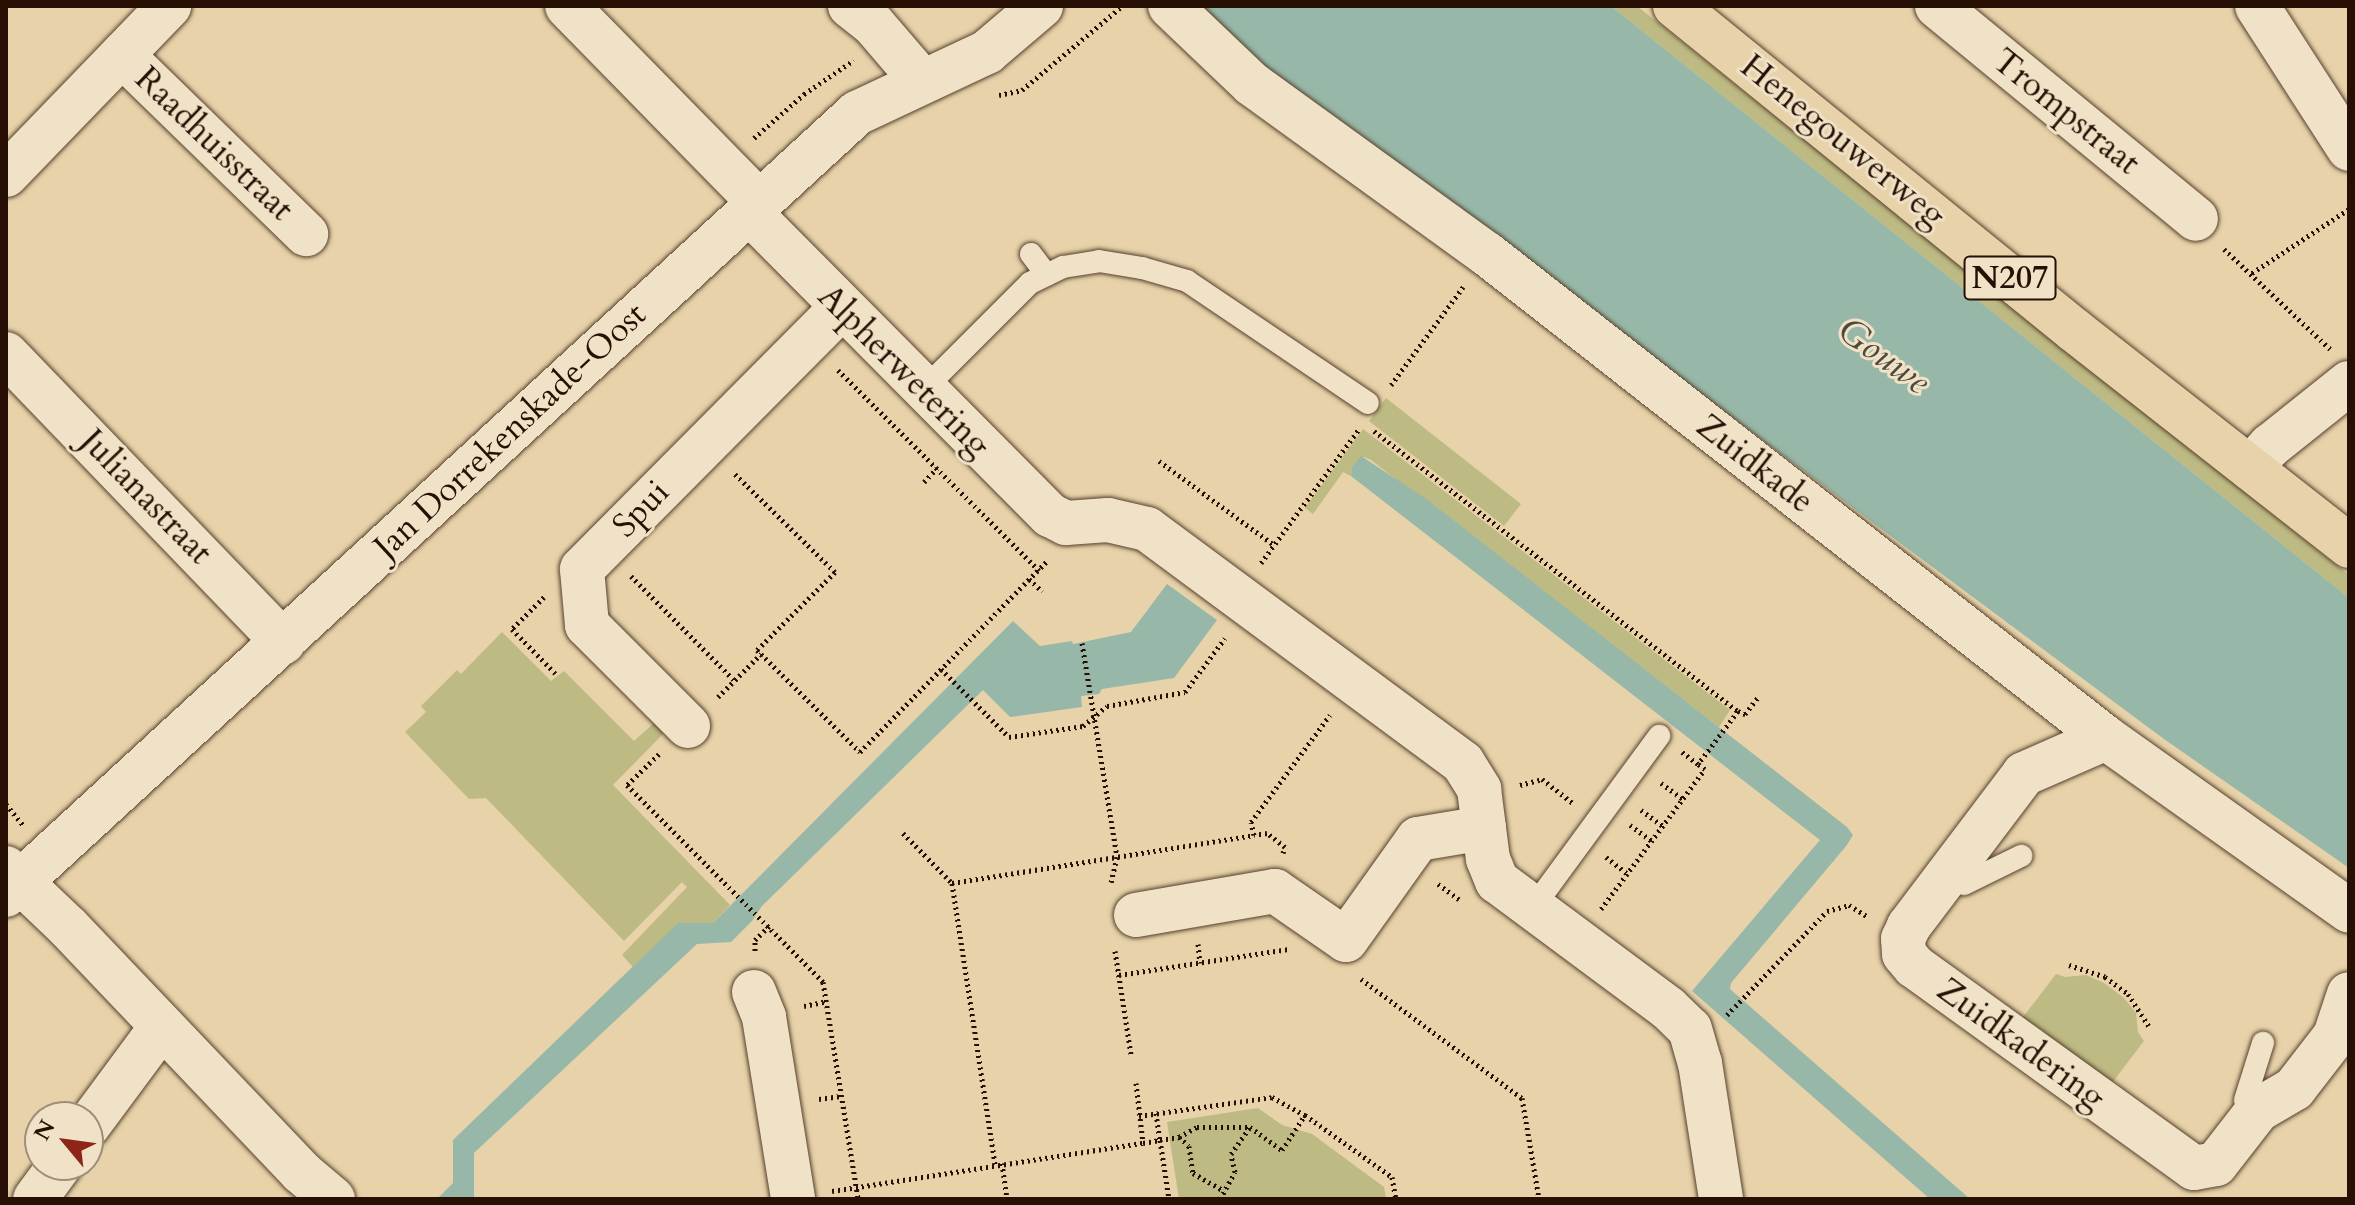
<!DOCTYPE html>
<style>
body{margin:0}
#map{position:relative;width:2355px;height:1205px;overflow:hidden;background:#e7d2a9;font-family:Cardo,serif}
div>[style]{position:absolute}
.green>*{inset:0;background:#bdba83}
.water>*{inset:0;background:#97b8a8}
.path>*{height:5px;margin-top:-2.5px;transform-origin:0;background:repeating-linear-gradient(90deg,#270f04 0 2px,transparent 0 6px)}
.roads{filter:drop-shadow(0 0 2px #57402d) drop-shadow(0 0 2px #57402d)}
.service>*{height:22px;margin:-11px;padding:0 11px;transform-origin:11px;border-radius:11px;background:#efe2c7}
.minor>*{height:44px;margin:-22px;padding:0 22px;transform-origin:22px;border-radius:22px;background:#efe2c7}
.primary>*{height:44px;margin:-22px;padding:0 22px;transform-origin:22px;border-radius:22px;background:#e7d2a9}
span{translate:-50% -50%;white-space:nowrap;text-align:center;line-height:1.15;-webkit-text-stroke:6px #efe2c7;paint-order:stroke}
.shield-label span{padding:2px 6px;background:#efe2c7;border:2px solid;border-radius:6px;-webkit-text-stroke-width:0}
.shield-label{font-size:32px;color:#270f04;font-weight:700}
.street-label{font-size:34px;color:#270f04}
.water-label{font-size:36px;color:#4e4a3d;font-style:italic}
.frame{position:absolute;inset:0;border:8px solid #270f04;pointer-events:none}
.north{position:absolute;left:24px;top:1101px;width:80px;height:80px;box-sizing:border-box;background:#efe2c7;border:2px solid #9f8e79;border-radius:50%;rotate:299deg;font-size:22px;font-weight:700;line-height:32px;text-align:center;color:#270f04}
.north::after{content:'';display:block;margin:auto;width:28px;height:36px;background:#8f2418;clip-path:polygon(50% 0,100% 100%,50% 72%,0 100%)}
</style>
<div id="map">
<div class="green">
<i style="clip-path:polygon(1611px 6px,1637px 6px,2349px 575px,2349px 598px)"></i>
<i style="clip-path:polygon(1386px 398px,1521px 504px,1504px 526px,1369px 421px)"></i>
<i style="clip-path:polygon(1363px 429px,1730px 710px,1719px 727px,1371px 460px,1364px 457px,1352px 467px,1351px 476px,1343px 472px,1313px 514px,1305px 508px)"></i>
<i style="clip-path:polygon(502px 632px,551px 681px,564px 671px,634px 741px,655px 722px,664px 733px,613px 785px,730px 905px,713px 923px,678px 924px,633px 967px,622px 955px,687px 887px,682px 882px,624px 941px,486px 798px,469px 799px,405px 732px,426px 712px,421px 706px,457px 670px,461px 674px)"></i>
<i style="clip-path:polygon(2056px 974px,2065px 977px,2086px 975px,2104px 983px,2124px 998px,2136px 1013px,2138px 1032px,2144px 1041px,2105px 1092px,2017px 1025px)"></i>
<i style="clip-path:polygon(1258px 1108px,1282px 1125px,1312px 1134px,1384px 1187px,1386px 1199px,1179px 1199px,1167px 1122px)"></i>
</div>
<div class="water">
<i style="clip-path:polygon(1197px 6px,1611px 6px,2349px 598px,2349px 868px,2164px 739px,1880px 528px,1260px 63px)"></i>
<i style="clip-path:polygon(1361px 456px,1425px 498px,1847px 827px,1853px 835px,1847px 845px,1731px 983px,1730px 989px,1970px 1199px,1930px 1199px,1692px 991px,1820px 840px,1351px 476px,1352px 467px)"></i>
<i style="clip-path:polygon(1167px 584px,1217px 620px,1174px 678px,1102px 689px,1099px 694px,1081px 696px,1082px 707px,1010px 717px,983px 690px,762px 906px,752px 921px,731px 942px,697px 944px,474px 1153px,474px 1199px,437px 1199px,453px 1183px,453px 1140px,678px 923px,713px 923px,1013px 621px,1040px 646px,1072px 641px,1073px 644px,1131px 632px)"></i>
</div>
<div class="path">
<i style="left:999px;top:95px;width:24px;rotate:-12deg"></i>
<i style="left:1022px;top:90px;width:131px;rotate:-40deg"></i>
<i style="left:754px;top:138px;width:67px;rotate:-41.3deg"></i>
<i style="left:804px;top:94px;width:60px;rotate:-34.2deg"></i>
<i style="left:2224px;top:249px;width:146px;rotate:43.3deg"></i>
<i style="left:2252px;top:273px;width:116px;rotate:-33.4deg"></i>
<i style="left:838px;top:370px;width:284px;rotate:44.9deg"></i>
<i style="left:1391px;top:385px;width:122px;rotate:-53.7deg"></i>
<i style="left:1374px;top:431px;width:459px;rotate:37.6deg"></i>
<i style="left:1738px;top:711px;width:66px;rotate:127deg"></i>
<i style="left:1698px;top:764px;width:20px;rotate:-143deg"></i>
<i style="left:1159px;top:461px;width:142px;rotate:36.1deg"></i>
<i style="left:735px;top:474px;width:140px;rotate:44.4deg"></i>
<i style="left:835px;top:572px;width:110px;rotate:135deg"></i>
<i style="left:757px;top:650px;width:6px;rotate:45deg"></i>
<i style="left:924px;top:482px;width:19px;rotate:-47deg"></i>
<i style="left:1261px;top:563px;width:166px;rotate:-53.8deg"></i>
<i style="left:631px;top:576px;width:146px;rotate:45.3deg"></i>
<i style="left:1029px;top:579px;width:18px;rotate:43deg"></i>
<i style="left:544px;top:597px;width:45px;rotate:135deg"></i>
<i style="left:512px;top:629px;width:62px;rotate:45.7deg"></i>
<i style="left:1082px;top:643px;width:217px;rotate:80.7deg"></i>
<i style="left:1117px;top:857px;width:26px;rotate:103deg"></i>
<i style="left:761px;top:654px;width:139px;rotate:44.7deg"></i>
<i style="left:860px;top:752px;width:267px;rotate:-45.6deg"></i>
<i style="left:941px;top:669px;width:96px;rotate:45deg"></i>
<i style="left:1009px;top:737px;width:75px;rotate:-8.5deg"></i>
<i style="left:1083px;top:726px;width:31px;rotate:-40deg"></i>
<i style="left:1107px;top:706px;width:79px;rotate:-10.2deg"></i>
<i style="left:1185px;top:692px;width:67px;rotate:-53.5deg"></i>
<i style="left:718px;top:697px;width:61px;rotate:-45deg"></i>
<i style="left:1738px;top:711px;width:8px;rotate:23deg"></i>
<i style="left:1745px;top:714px;width:23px;rotate:-52deg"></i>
<i style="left:659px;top:754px;width:45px;rotate:135.9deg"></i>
<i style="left:627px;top:785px;width:278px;rotate:45.1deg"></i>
<i style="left:823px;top:982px;width:220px;rotate:80.8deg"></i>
<i style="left:1661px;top:783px;width:27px;rotate:36deg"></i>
<i style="left:1520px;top:785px;width:23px;rotate:-15deg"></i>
<i style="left:1542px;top:779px;width:39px;rotate:38deg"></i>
<i style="left:6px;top:804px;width:27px;rotate:51deg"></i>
<i style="left:1641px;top:810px;width:27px;rotate:36deg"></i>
<i style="left:1630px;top:825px;width:27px;rotate:36deg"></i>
<i style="left:903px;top:833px;width:70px;rotate:45.6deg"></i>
<i style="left:1283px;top:853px;width:6px;rotate:-72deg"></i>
<i style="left:1285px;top:847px;width:23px;rotate:-142deg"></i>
<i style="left:1267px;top:833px;width:13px;rotate:171deg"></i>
<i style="left:1254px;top:835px;width:13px;rotate:-103deg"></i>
<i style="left:1251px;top:822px;width:133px;rotate:-53.6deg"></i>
<i style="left:1606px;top:857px;width:28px;rotate:38deg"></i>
<i style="left:1438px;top:884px;width:26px;rotate:36deg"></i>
<i style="left:1601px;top:909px;width:174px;rotate:-53.4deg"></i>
<i style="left:1705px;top:769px;width:9px;rotate:-144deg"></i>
<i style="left:1198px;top:944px;width:19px;rotate:84deg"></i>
<i style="left:755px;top:951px;width:11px;rotate:-90deg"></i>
<i style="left:755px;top:940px;width:20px;rotate:-45deg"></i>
<i style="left:1115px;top:951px;width:104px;rotate:81.2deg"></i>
<i style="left:2069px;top:965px;width:38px;rotate:18deg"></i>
<i style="left:2105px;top:977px;width:29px;rotate:36deg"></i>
<i style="left:2128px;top:994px;width:38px;rotate:57deg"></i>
<i style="left:1119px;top:975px;width:171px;rotate:-8.7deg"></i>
<i style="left:1361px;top:979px;width:200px;rotate:36.5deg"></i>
<i style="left:1522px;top:1098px;width:102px;rotate:80.4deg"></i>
<i style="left:804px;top:1006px;width:24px;rotate:-12deg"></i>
<i style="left:1727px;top:1015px;width:144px;rotate:-46.1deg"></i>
<i style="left:1827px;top:911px;width:23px;rotate:-15deg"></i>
<i style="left:1849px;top:905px;width:22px;rotate:32deg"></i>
<i style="left:1136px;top:1083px;width:60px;rotate:83.3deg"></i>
<i style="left:1143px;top:1143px;width:17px;rotate:-10deg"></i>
<i style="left:1160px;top:1140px;width:60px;rotate:81.3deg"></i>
<i style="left:819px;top:1099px;width:22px;rotate:-8deg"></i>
<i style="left:1156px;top:1113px;width:27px;rotate:82deg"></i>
<i style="left:1160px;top:1140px;width:19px;rotate:-9deg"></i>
<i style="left:1179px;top:1137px;width:21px;rotate:-29deg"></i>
<i style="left:1197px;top:1127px;width:52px"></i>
<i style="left:1139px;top:1116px;width:134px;rotate:-8.1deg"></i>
<i style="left:1272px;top:1097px;width:38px;rotate:29deg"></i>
<i style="left:1305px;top:1115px;width:107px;rotate:35.5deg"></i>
<i style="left:1392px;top:1177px;width:22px;rotate:80deg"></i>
<i style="left:1179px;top:1137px;width:13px;rotate:42deg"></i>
<i style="left:1189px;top:1146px;width:27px;rotate:82deg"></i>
<i style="left:1193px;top:1173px;width:36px;rotate:30deg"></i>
<i style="left:1002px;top:1163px;width:36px;rotate:82deg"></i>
<i style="left:995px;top:1164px;width:284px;rotate:-98.7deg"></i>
<i style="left:952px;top:883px;width:306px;rotate:-9deg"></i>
<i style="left:832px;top:1191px;width:315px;rotate:-8.8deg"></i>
<i style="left:1220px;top:1199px;width:31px;rotate:-61deg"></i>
<i style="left:1235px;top:1172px;width:18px;rotate:-103deg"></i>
<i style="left:1231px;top:1154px;width:33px;rotate:-55deg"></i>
<i style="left:1250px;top:1127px;width:39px;rotate:36deg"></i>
<i style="left:1282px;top:1150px;width:42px;rotate:-56.7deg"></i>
</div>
<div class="roads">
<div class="service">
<i style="left:1031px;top:254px;width:26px;rotate:53deg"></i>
<i style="left:923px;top:390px;width:151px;rotate:-45deg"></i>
<i style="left:1030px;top:283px;width:37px;rotate:-26deg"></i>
<i style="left:1063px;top:267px;width:36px;rotate:-9deg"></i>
<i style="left:1099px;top:261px;width:44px;rotate:9.2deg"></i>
<i style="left:1142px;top:268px;width:47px;rotate:16.1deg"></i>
<i style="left:1187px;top:281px;width:218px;rotate:34deg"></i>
<i style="left:1964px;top:884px;width:64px;rotate:-26.2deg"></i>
<i style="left:1532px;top:909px;width:215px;rotate:-53.7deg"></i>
<i style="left:2245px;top:1100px;width:60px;rotate:-72.5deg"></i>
</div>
<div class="minor">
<i style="left:567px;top:6px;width:274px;rotate:45.6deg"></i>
<i style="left:850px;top:6px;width:29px;rotate:38deg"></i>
<i style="left:873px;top:24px;width:74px;rotate:49.4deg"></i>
<i style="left:1170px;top:6px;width:113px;rotate:43.6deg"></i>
<i style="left:1252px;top:84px;width:290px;rotate:35.9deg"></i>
<i style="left:1487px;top:254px;width:786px;rotate:38.02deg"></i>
<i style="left:2106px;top:738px;width:298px;rotate:35.4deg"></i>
<i style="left:1937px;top:6px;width:335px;rotate:39.4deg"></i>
<i style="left:2257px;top:6px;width:170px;rotate:57.2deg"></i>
<i style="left:122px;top:55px;width:257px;rotate:44.2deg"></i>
<i style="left:6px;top:175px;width:235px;rotate:-46deg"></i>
<i style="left:748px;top:211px;width:429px;rotate:45.2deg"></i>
<i style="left:1050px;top:515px;width:18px;rotate:27deg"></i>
<i style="left:1066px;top:523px;width:42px;rotate:-4.1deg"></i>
<i style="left:1108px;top:520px;width:40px;rotate:13deg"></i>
<i style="left:1147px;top:529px;width:393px;rotate:36.5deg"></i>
<i style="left:1463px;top:763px;width:31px;rotate:58deg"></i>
<i style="left:1479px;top:789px;width:71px;rotate:82.7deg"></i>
<i style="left:1488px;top:859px;width:24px;rotate:68deg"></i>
<i style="left:1497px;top:881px;width:213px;rotate:36.6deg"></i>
<i style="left:1668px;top:1008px;width:30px;rotate:44deg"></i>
<i style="left:1690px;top:1029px;width:35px;rotate:74deg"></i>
<i style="left:1700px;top:1063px;width:138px;rotate:81.2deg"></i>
<i style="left:6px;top:354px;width:400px;rotate:46.1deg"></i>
<i style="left:2250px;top:468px;width:30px;rotate:-48deg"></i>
<i style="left:2270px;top:446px;width:101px;rotate:-38.6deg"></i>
<i style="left:688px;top:726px;width:143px;rotate:-135deg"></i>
<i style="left:587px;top:625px;width:56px;rotate:-95.1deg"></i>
<i style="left:582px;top:569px;width:368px;rotate:-45.2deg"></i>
<i style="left:2106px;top:738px;width:90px;rotate:156.3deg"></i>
<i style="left:2024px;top:774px;width:191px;rotate:127.1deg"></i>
<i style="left:1909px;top:926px;width:14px;rotate:115deg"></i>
<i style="left:1903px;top:939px;width:15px;rotate:86deg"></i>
<i style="left:1904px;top:954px;width:16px;rotate:50deg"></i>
<i style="left:1914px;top:966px;width:345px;rotate:35.8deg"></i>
<i style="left:2194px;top:1168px;width:22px;rotate:-10deg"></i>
<i style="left:2216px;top:1164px;width:68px;rotate:-52.1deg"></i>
<i style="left:2258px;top:1110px;width:42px;rotate:-30.3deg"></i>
<i style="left:2294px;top:1089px;width:67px;rotate:-52.3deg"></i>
<i style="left:2335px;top:1036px;width:44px;rotate:-71.6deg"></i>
<i style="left:6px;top:868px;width:84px;rotate:43.6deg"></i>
<i style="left:67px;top:926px;width:340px;rotate:46.4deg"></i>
<i style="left:301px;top:1172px;width:42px;rotate:40.2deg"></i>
<i style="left:6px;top:895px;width:1156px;rotate:-42.58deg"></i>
<i style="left:857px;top:113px;width:144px;rotate:-25.1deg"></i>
<i style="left:987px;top:52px;width:71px;rotate:-40.4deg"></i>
<i style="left:1136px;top:915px;width:141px;rotate:-9.8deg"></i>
<i style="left:1275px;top:891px;width:86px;rotate:34.6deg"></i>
<i style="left:1346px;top:940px;width:124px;rotate:-54.5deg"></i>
<i style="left:1418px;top:839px;width:67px;rotate:-9.5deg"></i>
<i style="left:754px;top:992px;width:27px;rotate:68deg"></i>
<i style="left:764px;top:1017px;width:184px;rotate:80.9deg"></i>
<i style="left:88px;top:1126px;width:124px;rotate:-53.5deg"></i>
<i style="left:35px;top:1199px;width:42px;rotate:-53.7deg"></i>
</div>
<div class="primary">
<i style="left:1675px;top:6px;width:514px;rotate:39.08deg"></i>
<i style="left:2074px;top:330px;width:350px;rotate:38.1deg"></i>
</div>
</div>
<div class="shield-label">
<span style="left:2010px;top:278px">N207</span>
</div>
<div class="street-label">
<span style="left:2066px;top:112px;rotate:39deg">Trompstraat</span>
<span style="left:1843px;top:141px;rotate:39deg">Henegouwerweg</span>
<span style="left:214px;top:144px;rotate:44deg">Raadhuisstraat</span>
<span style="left:904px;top:371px;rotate:45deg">Alpherwetering</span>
<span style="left:510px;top:431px;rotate:-43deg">Jan Dorrekenskade-Oost</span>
<span style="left:1755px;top:464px;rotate:38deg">Zuidkade</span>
<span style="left:146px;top:497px;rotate:46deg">Julianastraat</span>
<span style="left:641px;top:509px;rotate:-46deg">Spui</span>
<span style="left:2021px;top:1044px;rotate:36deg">Zuidkadering</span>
</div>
<div class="water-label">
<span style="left:1884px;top:356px;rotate:36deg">Gouwe</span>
</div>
<div class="frame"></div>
<div class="north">N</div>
</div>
